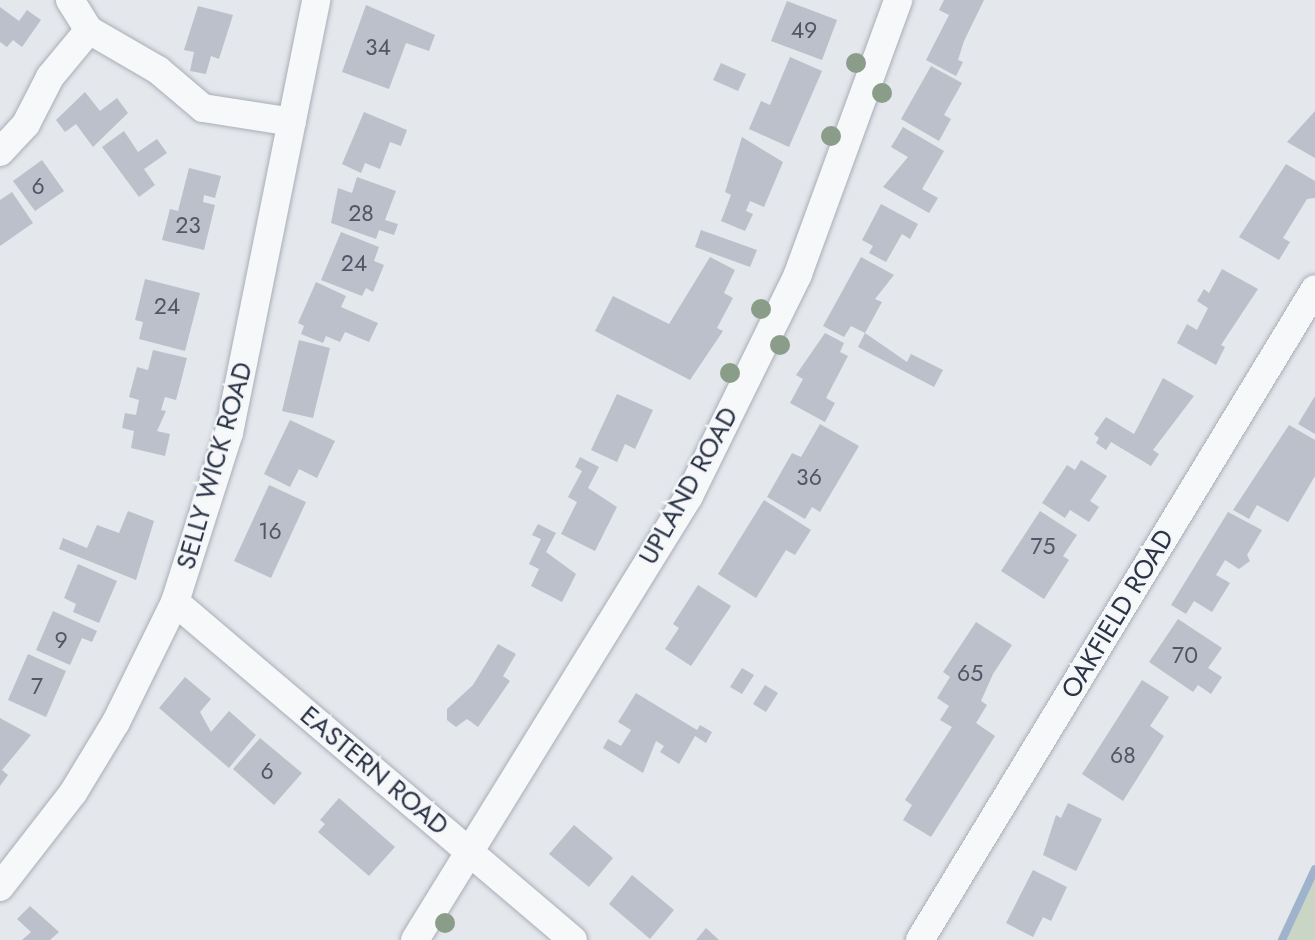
<!DOCTYPE html>
<style>
body{margin:0}
#map{position:relative;width:1315px;height:940px;overflow:hidden;background:#e4e7ec;font-family:Jost,sans-serif}
div>[style]{position:absolute}
.green>*{inset:0;background:#c9d6c5}
.stream>*{height:8px;margin:-4px;padding:0 4px;transform-origin:4px;border-radius:4px;background:#9fb4cc}
.building>*{inset:0;background:#bbc0ca}
.roads{filter:drop-shadow(0 0 2px #a9aeb7) drop-shadow(0 0 2px #a9aeb7)}
.minor>*{height:28px;margin:-14px;padding:0 14px;transform-origin:14px;border-radius:14px;background:#f7f8fa}
.trees>*{width:20px;height:20px;margin:-10px;border-radius:50%;background:#899d89}
span{translate:-50% -50%;white-space:nowrap;text-align:center;line-height:1.15;-webkit-text-stroke:5px #f4f6f9;paint-order:stroke}
.number-label{font-size:23px;color:#4f5766}
.number-label span{-webkit-text-stroke-width:0}
.street-label{font-size:26px;color:#2b3445}
</style>
<div id="map">
<div class="green">
<i style="clip-path:polygon(1315px 870px,1315px 940px,1283px 940px)"></i>
</div>
<div class="stream">
<i style="left:1282px;top:940px;width:78px;rotate:-65.1deg"></i>
</div>
<div class="building">
<i style="clip-path:polygon(944px 0,984px 0,964px 41px,958px 60px,963px 62px,956px 76px,926px 60px,949px 15px,939px 10px)"></i>
<i style="clip-path:polygon(787px 1px,837px 20px,822px 60px,771px 41px)"></i>
<i style="clip-path:polygon(366px 5px,435px 35px,429px 51px,406px 43px,389px 89px,342px 72px)"></i>
<i style="clip-path:polygon(198px 6px,233px 15px,219px 59px,211px 56px,206px 74px,190px 71px,194px 52px,184px 50px)"></i>
<i style="clip-path:polygon(0 7px,19px 21px,27px 10px,41px 20px,22px 47px,13px 40px,7px 47px,0 42px)"></i>
<i style="clip-path:polygon(790px 57px,822px 71px,789px 147px,749px 129px,761px 101px,770px 105px)"></i>
<i style="clip-path:polygon(721px 63px,746px 74px,738px 91px,713px 80px)"></i>
<i style="clip-path:polygon(931px 66px,962px 83px,944px 115px,951px 119px,939px 141px,901px 119px)"></i>
<i style="clip-path:polygon(85px 92px,100px 111px,117px 98px,128px 113px,93px 147px,76px 124px,65px 132px,56px 120px)"></i>
<i style="clip-path:polygon(1315px 111px,1315px 158px,1287px 142px)"></i>
<i style="clip-path:polygon(364px 112px,407px 130px,401px 146px,390px 142px,380px 169px,365px 163px,361px 173px,342px 164px)"></i>
<i style="clip-path:polygon(903px 127px,944px 151px,922px 189px,938px 198px,929px 213px,883px 187px,908px 157px,891px 147px)"></i>
<i style="clip-path:polygon(124px 131px,138px 152px,157px 139px,167px 153px,144px 169px,155px 185px,139px 197px,102px 147px)"></i>
<i style="clip-path:polygon(742px 137px,783px 162px,764px 207px,750px 201px,746px 211px,753px 214px,745px 231px,721px 221px,731px 195px,725px 192px)"></i>
<i style="clip-path:polygon(42px 160px,64px 191px,35px 211px,13px 181px)"></i>
<i style="clip-path:polygon(1286px 164px,1315px 181px,1315px 198px,1307px 199px,1283px 238px,1290px 242px,1279px 260px,1239px 237px)"></i>
<i style="clip-path:polygon(189px 168px,221px 176px,215px 198px,204px 195px,203px 202px,215px 205px,204px 250px,162px 240px,170px 209px,178px 211px)"></i>
<i style="clip-path:polygon(357px 177px,396px 191px,385px 220px,398px 224px,394px 235px,379px 230px,376px 239px,331px 223px,338px 188px,352px 193px)"></i>
<i style="clip-path:polygon(12px 192px,33px 223px,0 246px,0 200px)"></i>
<i style="clip-path:polygon(881px 204px,918px 224px,910px 239px,902px 234px,886px 262px,869px 253px,873px 246px,862px 240px)"></i>
<i style="clip-path:polygon(701px 230px,757px 250px,750px 267px,695px 247px)"></i>
<i style="clip-path:polygon(341px 232px,379px 247px,374px 261px,384px 265px,373px 292px,366px 288px,362px 296px,321px 280px)"></i>
<i style="clip-path:polygon(710px 257px,735px 270px,724px 293px,733px 298px,717px 328px,723px 331px,690px 380px,595px 331px,613px 296px,669px 324px)"></i>
<i style="clip-path:polygon(861px 257px,894px 275px,875px 299px,882px 302px,865px 333px,851px 326px,844px 337px,823px 326px)"></i>
<i style="clip-path:polygon(1222px 269px,1258px 289px,1221px 345px,1225px 347px,1216px 365px,1177px 343px,1187px 324px,1197px 330px,1208px 308px,1197px 301px,1204px 289px,1209px 293px)"></i>
<i style="clip-path:polygon(145px 279px,200px 293px,185px 351px,139px 339px,143px 322px,135px 320px)"></i>
<i style="clip-path:polygon(316px 282px,346px 296px,341px 307px,378px 323px,369px 342px,345px 332px,340px 342px,326px 336px,323px 343px,301px 334px,304px 326px,298px 323px)"></i>
<i style="clip-path:polygon(825px 333px,844px 343px,840px 352px,848px 356px,826px 398px,835px 403px,825px 422px,790px 403px,803px 379px,796px 375px)"></i>
<i style="clip-path:polygon(865px 333px,907px 362px,911px 354px,943px 370px,934px 387px,858px 347px)"></i>
<i style="clip-path:polygon(299px 340px,330px 348px,313px 418px,282px 411px)"></i>
<i style="clip-path:polygon(153px 350px,187px 358px,176px 400px,165px 397px,161px 410px,166px 411px,157px 431px,170px 434px,165px 456px,131px 448px,134px 431px,122px 428px,125px 413px,136px 415px,139px 400px,129px 397px,137px 367px,148px 370px)"></i>
<i style="clip-path:polygon(1163px 378px,1194px 396px,1153px 450px,1159px 454px,1151px 466px,1111px 442px,1106px 450px,1096px 443px,1099px 438px,1094px 434px,1106px 417px,1134px 434px)"></i>
<i style="clip-path:polygon(617px 394px,653px 410px,635px 449px,625px 444px,617px 462px,591px 450px)"></i>
<i style="clip-path:polygon(1315px 396px,1315px 434px,1298px 424px)"></i>
<i style="clip-path:polygon(290px 420px,335px 441px,317px 478px,299px 469px,290px 487px,264px 474px)"></i>
<i style="clip-path:polygon(820px 424px,859px 446px,820px 512px,812px 507px,805px 519px,767px 497px,792px 453px,801px 457px)"></i>
<i style="clip-path:polygon(1289px 425px,1315px 440px,1315px 476px,1288px 522px,1257px 505px,1249px 519px,1233px 510px)"></i>
<i style="clip-path:polygon(580px 457px,599px 467px,588px 488px,617px 507px,595px 551px,561px 534px,577px 502px,568px 497px,582px 471px,575px 467px)"></i>
<i style="clip-path:polygon(1081px 460px,1107px 476px,1090px 501px,1099px 507px,1089px 522px,1070px 510px,1065px 518px,1042px 503px,1067px 465px,1075px 470px)"></i>
<i style="clip-path:polygon(269px 485px,306px 502px,271px 578px,234px 561px)"></i>
<i style="clip-path:polygon(764px 500px,811px 530px,795px 555px,786px 550px,756px 598px,718px 574px)"></i>
<i style="clip-path:polygon(128px 511px,154px 521px,136px 580px,59px 549px,63px 538px,87px 548px,97px 525px,119px 533px)"></i>
<i style="clip-path:polygon(1040px 511px,1077px 535px,1063px 556px,1069px 560px,1044px 599px,1001px 571px)"></i>
<i style="clip-path:polygon(1228px 512px,1262px 530px,1247px 555px,1250px 561px,1239px 569px,1225px 560px,1216px 575px,1230px 583px,1212px 612px,1194px 601px,1186px 614px,1171px 605px)"></i>
<i style="clip-path:polygon(538px 524px,556px 533px,546px 552px,576px 574px,562px 602px,531px 586px,539px 569px,529px 564px,541px 539px,532px 535px)"></i>
<i style="clip-path:polygon(78px 564px,117px 581px,99px 623px,73px 612px,76px 604px,64px 598px)"></i>
<i style="clip-path:polygon(698px 585px,731px 606px,691px 666px,665px 649px,679px 628px,673px 624px)"></i>
<i style="clip-path:polygon(53px 611px,97px 631px,92px 642px,82px 638px,70px 665px,36px 650px)"></i>
<i style="clip-path:polygon(1178px 619px,1222px 648px,1208px 668px,1222px 677px,1211px 694px,1198px 685px,1193px 692px,1149px 662px)"></i>
<i style="clip-path:polygon(976px 622px,1012px 645px,993px 674px,981px 701px,987px 705px,976px 723px,995px 736px,931px 837px,903px 820px,912px 805px,905px 800px,952px 727px,940px 720px,949px 706px,937px 698px,950px 677px,943px 672px)"></i>
<i style="clip-path:polygon(498px 644px,516px 654px,503px 676px,510px 681px,478px 727px,467px 719px,456px 727px,447px 720px,447px 709px,473px 685px)"></i>
<i style="clip-path:polygon(28px 654px,66px 671px,46px 717px,8px 700px)"></i>
<i style="clip-path:polygon(742px 668px,754px 675px,742px 694px,730px 687px)"></i>
<i style="clip-path:polygon(185px 677px,211px 699px,200px 712px,211px 732px,229px 711px,256px 735px,229px 768px,159px 708px)"></i>
<i style="clip-path:polygon(1142px 680px,1169px 697px,1150px 726px,1164px 736px,1123px 801px,1082px 774px)"></i>
<i style="clip-path:polygon(765px 685px,778px 693px,766px 712px,753px 704px)"></i>
<i style="clip-path:polygon(636px 693px,697px 730px,700px 725px,712px 732px,706px 743px,695px 736px,679px 764px,660px 752px,664px 746px,656px 741px,643px 773px,603px 748px,608px 739px,621px 746px,631px 730px,618px 722px)"></i>
<i style="clip-path:polygon(0 718px,31px 735px,2px 770px,8px 775px,0 786px)"></i>
<i style="clip-path:polygon(260px 738px,302px 773px,274px 805px,233px 769px)"></i>
<i style="clip-path:polygon(339px 798px,395px 847px,369px 876px,318px 832px,325px 824px,320px 820px)"></i>
<i style="clip-path:polygon(1068px 803px,1102px 819px,1076px 871px,1043px 855px,1056px 815px,1061px 818px)"></i>
<i style="clip-path:polygon(574px 825px,613px 858px,589px 887px,549px 854px)"></i>
<i style="clip-path:polygon(1033px 870px,1067px 887px,1051px 921px,1043px 917px,1033px 937px,1006px 923px)"></i>
<i style="clip-path:polygon(632px 875px,674px 910px,650px 939px,609px 904px)"></i>
<i style="clip-path:polygon(30px 906px,59px 932px,50px 940px,22px 940px,31px 932px,17px 919px)"></i>
<i style="clip-path:polygon(706px 928px,719px 940px,696px 940px)"></i>
</div>
<div class="roads">
<div class="minor">
<i style="left:70px;top:0;width:36px;rotate:58deg"></i>
<i style="left:89px;top:30px;width:80px;rotate:30.1deg"></i>
<i style="left:158px;top:70px;width:59px;rotate:40.2deg"></i>
<i style="left:203px;top:108px;width:90px;rotate:8.9deg"></i>
<i style="left:0;top:152px;width:38px;rotate:-47deg"></i>
<i style="left:26px;top:124px;width:53px;rotate:-62.9deg"></i>
<i style="left:50px;top:77px;width:61px;rotate:-50.3deg"></i>
<i style="left:175px;top:602px;width:522px;rotate:40.34deg"></i>
<i style="left:0;top:887px;width:119px;rotate:-52.2deg"></i>
<i style="left:73px;top:793px;width:83px;rotate:-58.8deg"></i>
<i style="left:116px;top:722px;width:134px;rotate:-63.8deg"></i>
<i style="left:175px;top:602px;width:177px;rotate:-72.3deg"></i>
<i style="left:229px;top:433px;width:442px;rotate:-78.6deg"></i>
<i style="left:415px;top:940px;width:522px;rotate:-58.32deg"></i>
<i style="left:689px;top:496px;width:247px;rotate:-63.8deg"></i>
<i style="left:798px;top:274px;width:292px;rotate:-69.9deg"></i>
<i style="left:920px;top:940px;width:761px;rotate:-58.75deg"></i>
</div>
</div>
<div class="trees">
<i style="left:856px;top:63px"></i>
<i style="left:882px;top:93px"></i>
<i style="left:831px;top:136px"></i>
<i style="left:761px;top:309px"></i>
<i style="left:780px;top:345px"></i>
<i style="left:730px;top:373px"></i>
<i style="left:445px;top:923px"></i>
</div>
<div class="number-label">
<span style="left:804px;top:30px">49</span>
<span style="left:378px;top:47px">34</span>
<span style="left:38px;top:186px">6</span>
<span style="left:361px;top:213px">28</span>
<span style="left:188px;top:225px">23</span>
<span style="left:354px;top:263px">24</span>
<span style="left:167px;top:306px">24</span>
<span style="left:809px;top:477px">36</span>
<span style="left:270px;top:531px">16</span>
<span style="left:1043px;top:546px">75</span>
<span style="left:61px;top:640px">9</span>
<span style="left:1185px;top:655px">70</span>
<span style="left:970px;top:673px">65</span>
<span style="left:37px;top:686px">7</span>
<span style="left:1123px;top:755px">68</span>
<span style="left:267px;top:771px">6</span>
</div>
<div class="street-label">
<span style="left:215px;top:466px;rotate:-74deg">SELLY WICK ROAD</span>
<span style="left:689px;top:486px;rotate:-61deg">UPLAND ROAD</span>
<span style="left:1118px;top:614px;rotate:-59deg">OAKFIELD ROAD</span>
<span style="left:374px;top:771px;rotate:40deg">EASTERN ROAD</span>
</div>
</div>
